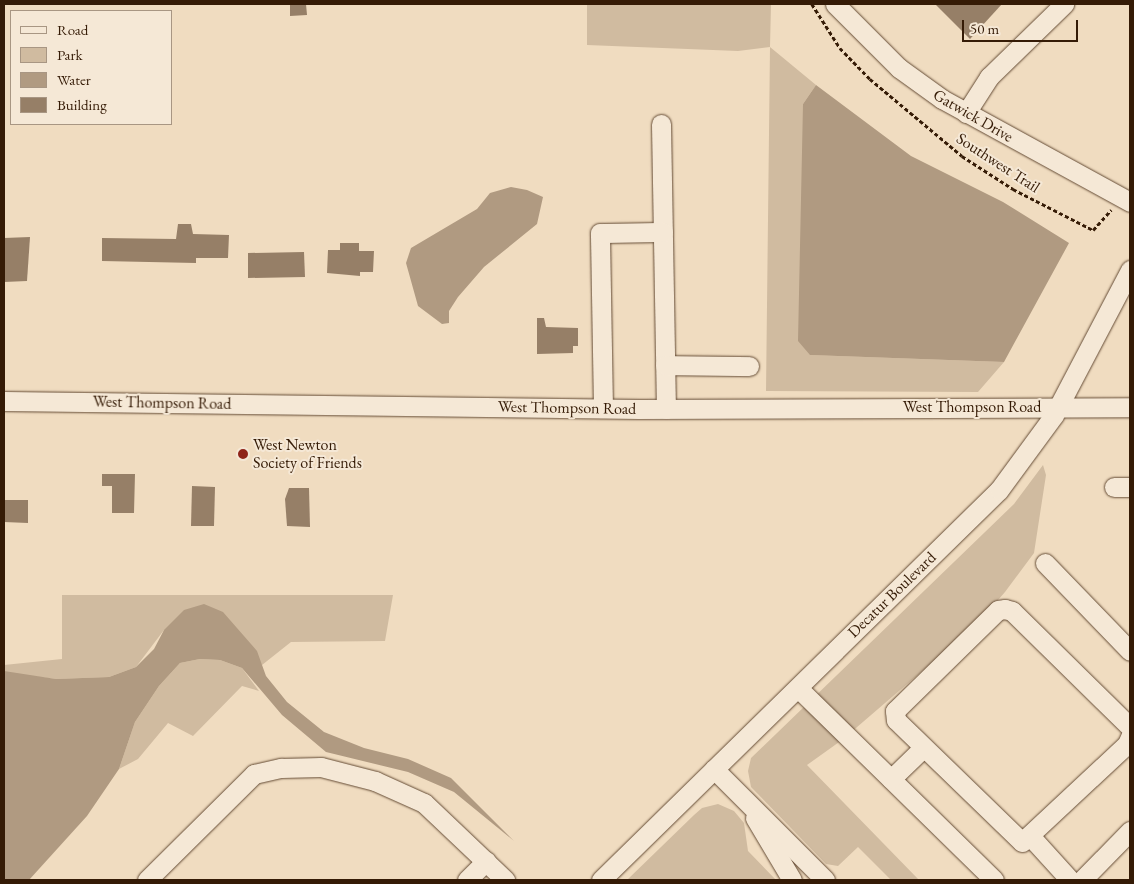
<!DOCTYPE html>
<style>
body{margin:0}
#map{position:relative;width:1134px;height:884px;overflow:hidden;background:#f0dcc0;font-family:"EB Garamond",serif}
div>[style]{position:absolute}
.green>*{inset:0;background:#d0bba0}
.water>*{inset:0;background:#b09a81}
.building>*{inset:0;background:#967f67}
.path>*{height:2.5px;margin-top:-1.25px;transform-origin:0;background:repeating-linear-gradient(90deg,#351b06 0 4px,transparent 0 6.5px)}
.roads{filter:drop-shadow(0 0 1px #644b34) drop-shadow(0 0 1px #644b34)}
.minor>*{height:19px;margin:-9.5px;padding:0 9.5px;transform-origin:9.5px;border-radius:9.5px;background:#f5e8d6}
.dots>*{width:14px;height:14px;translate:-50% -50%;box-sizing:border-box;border:2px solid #f5e8d6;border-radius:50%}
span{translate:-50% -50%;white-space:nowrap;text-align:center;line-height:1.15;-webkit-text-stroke:4px #f5e8d6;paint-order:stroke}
.street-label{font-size:16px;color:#351b06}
.poi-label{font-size:16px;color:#351b06}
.left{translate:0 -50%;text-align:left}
.frame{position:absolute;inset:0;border:5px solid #351b06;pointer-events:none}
.legend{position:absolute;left:10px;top:10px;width:162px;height:115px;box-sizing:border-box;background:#f5e8d6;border:1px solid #a89683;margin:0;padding:6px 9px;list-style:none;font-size:15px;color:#351b06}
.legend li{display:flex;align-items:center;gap:10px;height:25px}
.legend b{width:25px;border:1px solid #a89683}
.scale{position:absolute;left:962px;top:20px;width:116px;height:22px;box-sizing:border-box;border:2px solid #351b06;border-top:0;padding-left:6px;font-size:15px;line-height:18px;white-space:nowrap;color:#351b06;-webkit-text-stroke:4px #f5e8d6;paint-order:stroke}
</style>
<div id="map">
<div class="green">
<i style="clip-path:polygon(587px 4px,771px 4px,770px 47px,816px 85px,803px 104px,810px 355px,1004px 362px,978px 392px,766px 391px,770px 47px,738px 51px,587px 45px)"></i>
<i style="clip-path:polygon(1043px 465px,1046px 475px,1034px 553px,1005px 592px,978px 623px,842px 740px,807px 765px,919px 880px,891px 880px,858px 847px,838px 866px,826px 864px,751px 787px,748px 771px,751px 758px,1014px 504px)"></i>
<i style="clip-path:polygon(62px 595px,393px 595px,385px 641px,291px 642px,262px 665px,246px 639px,164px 630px,136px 667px,109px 677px,56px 679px,4px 673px,4px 665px,62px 659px)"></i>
<i style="clip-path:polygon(200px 659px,220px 660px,242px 668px,259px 691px,242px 686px,193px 736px,168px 723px,138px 759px,119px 769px,135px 722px,159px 686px,180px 663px)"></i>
<i style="clip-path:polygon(718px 804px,734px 811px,744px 823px,748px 851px,776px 880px,627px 880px,694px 815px,702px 808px)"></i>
</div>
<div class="water">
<i style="clip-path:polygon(816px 85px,911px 156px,1003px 202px,1069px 243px,1004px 362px,810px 355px,798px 341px,803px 104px)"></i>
<i style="clip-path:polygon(511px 187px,527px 190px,543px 197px,537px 224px,484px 267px,458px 297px,449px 311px,449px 323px,442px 324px,418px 306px,406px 263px,411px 248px,477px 209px,490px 193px)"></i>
<i style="clip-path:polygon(204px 604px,223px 612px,257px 651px,266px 676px,287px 702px,324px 732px,364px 748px,408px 759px,451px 778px,514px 841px,454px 792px,408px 772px,326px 752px,282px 715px,242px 668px,220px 660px,200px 659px,180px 663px,159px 686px,135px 722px,119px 769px,87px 816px,29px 880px,4px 880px,4px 671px,56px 679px,109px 677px,136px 667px,154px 649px,164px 630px,184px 610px)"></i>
</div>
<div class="building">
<i style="clip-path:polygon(290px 4px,306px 4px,307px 15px,290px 16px)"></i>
<i style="clip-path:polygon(935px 4px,1002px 4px,970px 39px)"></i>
<i style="clip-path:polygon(178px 224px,191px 224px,193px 234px,229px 235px,228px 258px,196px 258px,196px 263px,102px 261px,102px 238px,176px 239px)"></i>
<i style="clip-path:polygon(30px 237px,27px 281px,4px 282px,4px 238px)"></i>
<i style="clip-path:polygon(340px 243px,359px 243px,359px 251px,374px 251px,373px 272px,360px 272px,360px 276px,327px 273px,328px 250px,340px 250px)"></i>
<i style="clip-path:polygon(304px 252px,305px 277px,248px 278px,248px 253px)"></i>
<i style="clip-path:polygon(537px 318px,544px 318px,546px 327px,578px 328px,578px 346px,573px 346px,573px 353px,537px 354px)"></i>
<i style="clip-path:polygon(102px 474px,135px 474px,134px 513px,112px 513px,112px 486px,102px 486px)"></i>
<i style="clip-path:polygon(192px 486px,215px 487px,214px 526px,191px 526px)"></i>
<i style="clip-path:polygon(289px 488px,309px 488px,310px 527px,287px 526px,285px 499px)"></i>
<i style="clip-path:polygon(4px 500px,28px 500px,28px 523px,4px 522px)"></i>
</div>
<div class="path">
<i style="left:812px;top:4px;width:52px;rotate:57.5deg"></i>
<i style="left:840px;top:48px;width:43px;rotate:45.9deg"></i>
<i style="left:870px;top:79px;width:120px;rotate:39.9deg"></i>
<i style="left:962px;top:156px;width:61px;rotate:32.9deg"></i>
<i style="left:1013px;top:189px;width:90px;rotate:27.1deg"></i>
<i style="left:1093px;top:230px;width:27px;rotate:-48deg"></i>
</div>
<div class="roads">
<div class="minor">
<i style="left:835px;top:4px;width:91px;rotate:45deg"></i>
<i style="left:899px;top:68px;width:53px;rotate:35.8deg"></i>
<i style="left:942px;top:99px;width:214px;rotate:28.7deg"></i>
<i style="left:966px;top:113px;width:43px;rotate:-57.4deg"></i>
<i style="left:989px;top:77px;width:105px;rotate:-44.2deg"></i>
<i style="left:661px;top:124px;width:285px;rotate:89deg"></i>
<i style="left:665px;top:365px;width:84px;rotate:0.7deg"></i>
<i style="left:4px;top:401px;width:635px;rotate:0.72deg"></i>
<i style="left:639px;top:409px;width:491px;rotate:-0.2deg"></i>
<i style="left:603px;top:408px;width:175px;rotate:-91deg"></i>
<i style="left:600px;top:233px;width:63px;rotate:-0.9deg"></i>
<i style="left:1114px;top:487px;width:16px"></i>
<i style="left:1045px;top:563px;width:122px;rotate:46deg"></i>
<i style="left:798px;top:688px;width:274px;rotate:44.4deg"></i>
<i style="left:1130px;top:727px;width:165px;rotate:-135.5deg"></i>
<i style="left:1012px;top:611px;width:7px;rotate:-164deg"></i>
<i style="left:1005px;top:609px;width:7px;rotate:172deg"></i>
<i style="left:998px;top:610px;width:144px;rotate:135.6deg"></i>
<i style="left:895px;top:711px;width:9px;rotate:84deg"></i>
<i style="left:896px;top:720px;width:175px;rotate:44.1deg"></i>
<i style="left:1022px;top:842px;width:144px;rotate:-43deg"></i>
<i style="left:1127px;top:744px;width:8px;rotate:-67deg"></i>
<i style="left:714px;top:769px;width:157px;rotate:45deg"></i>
<i style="left:891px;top:779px;width:45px;rotate:-44.1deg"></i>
<i style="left:755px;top:818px;width:72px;rotate:59.2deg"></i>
<i style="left:1031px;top:837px;width:58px;rotate:47.8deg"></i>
<i style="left:147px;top:880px;width:151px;rotate:-44.7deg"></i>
<i style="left:254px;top:774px;width:28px;rotate:-13deg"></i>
<i style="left:281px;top:768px;width:40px;rotate:-1.4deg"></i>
<i style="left:321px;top:767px;width:56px;rotate:14.5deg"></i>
<i style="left:375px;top:781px;width:54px;rotate:24.2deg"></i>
<i style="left:424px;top:803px;width:112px;rotate:43.5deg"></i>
<i style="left:467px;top:880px;width:27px;rotate:-45deg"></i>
<i style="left:601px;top:880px;width:557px;rotate:-44.42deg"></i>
<i style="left:999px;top:490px;width:93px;rotate:-53.7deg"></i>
<i style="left:1054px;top:415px;width:164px;rotate:-62.3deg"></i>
<i style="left:1082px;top:880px;width:69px;rotate:-45.6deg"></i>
</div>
</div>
<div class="dots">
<i style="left:243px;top:454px;background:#8f2418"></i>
</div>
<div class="street-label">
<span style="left:973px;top:116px;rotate:30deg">Gatwick Drive</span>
<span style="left:998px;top:163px;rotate:33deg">Southwest Trail</span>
<span style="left:162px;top:403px;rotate:1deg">West Thompson Road</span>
<span style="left:972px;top:407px">West Thompson Road</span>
<span style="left:567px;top:408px;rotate:1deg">West Thompson Road</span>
<span style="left:892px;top:595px;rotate:-44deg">Decatur Boulevard</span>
</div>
<div class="poi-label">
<span class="left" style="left:253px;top:454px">West Newton<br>Society of Friends</span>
</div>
<div class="frame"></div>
<ul class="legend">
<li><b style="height:6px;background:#f5e8d6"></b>Road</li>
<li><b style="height:14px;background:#d0bba0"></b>Park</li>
<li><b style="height:14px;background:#b09a81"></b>Water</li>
<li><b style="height:14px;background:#967f67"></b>Building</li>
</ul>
<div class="scale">50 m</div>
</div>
